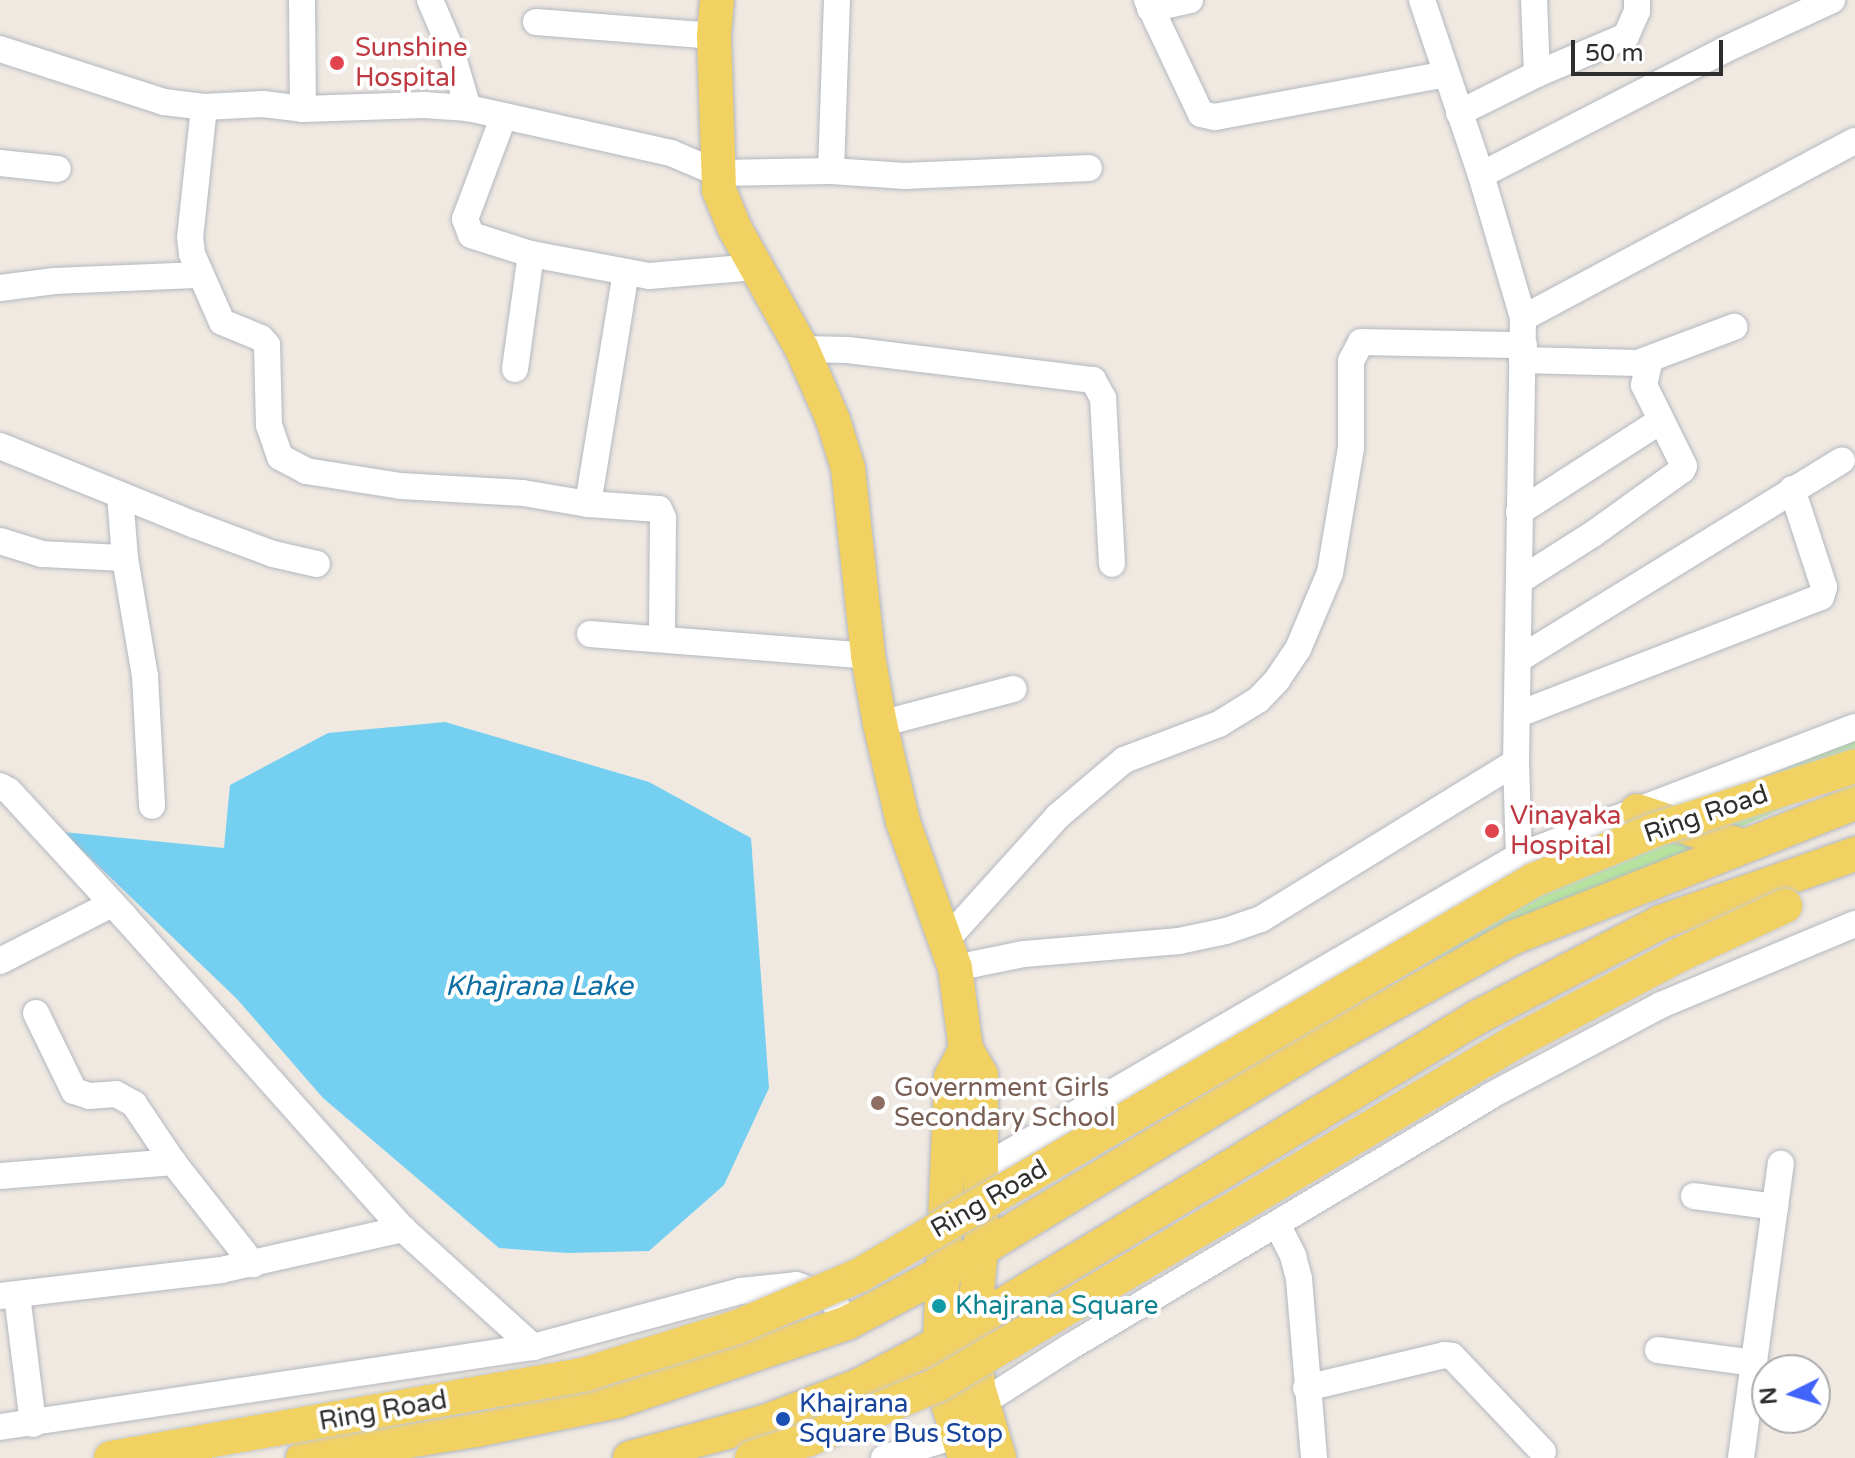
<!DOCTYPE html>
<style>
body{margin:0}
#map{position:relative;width:1855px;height:1458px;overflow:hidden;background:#efe9e1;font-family:"Varela Round",sans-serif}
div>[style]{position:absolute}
.green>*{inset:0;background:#b6e59e}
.water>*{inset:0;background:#75cff0}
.roads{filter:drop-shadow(0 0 2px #b4b7c1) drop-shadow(0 0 2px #b4b7c1)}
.minor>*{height:26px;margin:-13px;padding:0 13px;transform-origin:13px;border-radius:13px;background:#fff}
.major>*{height:34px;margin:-17px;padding:0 17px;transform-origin:17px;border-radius:17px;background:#f2d163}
.bridges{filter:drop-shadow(0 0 2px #c9c9c9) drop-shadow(0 0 2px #c9c9c9)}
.major-bridge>*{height:34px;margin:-17px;padding:0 17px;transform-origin:17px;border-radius:17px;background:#f2d163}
.dots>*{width:22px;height:22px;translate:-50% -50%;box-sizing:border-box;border:4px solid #fff;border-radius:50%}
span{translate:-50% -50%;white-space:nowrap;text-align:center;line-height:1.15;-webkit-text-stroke:8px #fff;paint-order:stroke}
.health-label{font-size:26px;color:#be3a42}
.left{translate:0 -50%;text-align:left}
.street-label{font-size:26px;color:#2e2e2e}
.education-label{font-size:26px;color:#785e54}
.culture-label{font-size:26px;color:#0d838f}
.transit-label{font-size:26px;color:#164399}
.water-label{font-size:28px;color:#0d6fa3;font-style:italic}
.north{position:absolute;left:1751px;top:1354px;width:80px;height:80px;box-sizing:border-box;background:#fff;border:2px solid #ababab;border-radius:50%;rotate:265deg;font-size:22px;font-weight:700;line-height:32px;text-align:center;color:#2e2e2e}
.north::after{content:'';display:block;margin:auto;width:28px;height:36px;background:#4264fb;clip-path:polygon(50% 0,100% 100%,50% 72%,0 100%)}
.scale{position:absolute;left:1571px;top:40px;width:152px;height:36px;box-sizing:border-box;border:4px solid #2e2e2e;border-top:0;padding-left:10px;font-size:24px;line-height:28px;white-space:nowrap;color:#2e2e2e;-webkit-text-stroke:6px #fff;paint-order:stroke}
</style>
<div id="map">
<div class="green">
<i style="clip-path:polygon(1855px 740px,1855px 777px,1417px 968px,1405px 942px,1657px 818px)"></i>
</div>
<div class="water">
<i style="clip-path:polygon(445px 722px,649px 782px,751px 838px,769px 1088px,724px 1185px,649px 1251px,567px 1253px,499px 1248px,323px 1098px,237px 999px,63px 832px,224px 848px,230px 785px,328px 733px)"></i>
</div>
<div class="roads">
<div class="minor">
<i style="left:302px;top:0;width:109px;rotate:89.5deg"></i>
<i style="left:430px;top:0;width:51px;rotate:66.9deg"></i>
<i style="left:450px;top:47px;width:64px;rotate:73.6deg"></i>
<i style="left:1147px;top:0;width:126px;rotate:64.7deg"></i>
<i style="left:1201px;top:114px;width:14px;rotate:12deg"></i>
<i style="left:1215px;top:117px;width:235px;rotate:-10.5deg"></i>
<i style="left:1422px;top:0;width:185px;rotate:71.4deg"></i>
<i style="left:1481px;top:175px;width:149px;rotate:73.6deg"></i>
<i style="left:1523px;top:318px;width:444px;rotate:90.9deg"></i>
<i style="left:1516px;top:762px;width:94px;rotate:88.2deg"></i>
<i style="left:1150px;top:9px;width:41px;rotate:-12.7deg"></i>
<i style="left:536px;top:22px;width:179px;rotate:4.5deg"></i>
<i style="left:0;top:49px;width:172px;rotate:17.9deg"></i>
<i style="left:164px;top:102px;width:40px;rotate:7.1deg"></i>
<i style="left:204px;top:107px;width:59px;rotate:-2.9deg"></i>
<i style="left:263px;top:104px;width:40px;rotate:7.1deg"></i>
<i style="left:303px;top:109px;width:121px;rotate:-1.9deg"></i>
<i style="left:424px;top:105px;width:44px;rotate:3.9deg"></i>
<i style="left:468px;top:108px;width:208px;rotate:12.5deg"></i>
<i style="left:671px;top:153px;width:51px;rotate:23.1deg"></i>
<i style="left:718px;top:173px;width:113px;rotate:-1deg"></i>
<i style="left:831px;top:171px;width:74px;rotate:3.9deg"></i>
<i style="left:905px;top:176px;width:184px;rotate:-2.5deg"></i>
<i style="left:1537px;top:74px;width:97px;rotate:-23.1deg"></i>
<i style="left:1626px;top:36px;width:27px;rotate:-66deg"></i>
<i style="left:1637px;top:11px;width:11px;rotate:-90deg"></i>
<i style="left:204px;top:107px;width:131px;rotate:96.1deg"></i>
<i style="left:190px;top:237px;width:17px;rotate:83deg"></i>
<i style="left:192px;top:254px;width:74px;rotate:66.2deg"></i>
<i style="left:222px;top:322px;width:42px;rotate:22.3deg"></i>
<i style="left:261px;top:338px;width:9px;rotate:49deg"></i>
<i style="left:267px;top:345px;width:80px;rotate:88.6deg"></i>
<i style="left:269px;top:425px;width:34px;rotate:71deg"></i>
<i style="left:280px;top:457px;width:30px;rotate:28deg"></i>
<i style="left:306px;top:471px;width:96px;rotate:9deg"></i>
<i style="left:401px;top:486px;width:122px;rotate:3.3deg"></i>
<i style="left:523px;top:493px;width:66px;rotate:9.6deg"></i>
<i style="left:588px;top:504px;width:71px;rotate:4deg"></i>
<i style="left:659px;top:509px;width:10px;rotate:66deg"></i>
<i style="left:663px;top:518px;width:120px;rotate:90.5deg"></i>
<i style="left:1459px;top:113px;width:87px;rotate:-26.6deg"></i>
<i style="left:1537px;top:74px;width:74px;rotate:-92.3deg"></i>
<i style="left:503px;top:118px;width:108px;rotate:110.6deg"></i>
<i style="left:465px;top:219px;width:17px;rotate:69deg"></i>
<i style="left:471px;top:235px;width:63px;rotate:17.6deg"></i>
<i style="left:531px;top:254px;width:120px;rotate:10.6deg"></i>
<i style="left:649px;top:276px;width:107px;rotate:-4.8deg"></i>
<i style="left:0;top:163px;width:58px;rotate:5.9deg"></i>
<i style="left:831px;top:171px;width:171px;rotate:-88deg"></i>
<i style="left:1481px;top:175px;width:273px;rotate:-27.2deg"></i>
<i style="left:1724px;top:50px;width:119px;rotate:-24.8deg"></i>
<i style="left:0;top:288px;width:55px;rotate:-7.3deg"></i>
<i style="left:55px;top:281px;width:145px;rotate:-2.4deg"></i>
<i style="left:1523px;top:318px;width:376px;rotate:-28.1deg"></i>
<i style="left:802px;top:349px;width:46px;rotate:1.2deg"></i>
<i style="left:848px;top:350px;width:247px;rotate:7deg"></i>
<i style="left:1093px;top:380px;width:21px;rotate:61deg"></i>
<i style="left:1103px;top:398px;width:166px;rotate:86.9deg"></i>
<i style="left:1522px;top:360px;width:116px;rotate:1.5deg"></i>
<i style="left:1638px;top:363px;width:103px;rotate:-20.6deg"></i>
<i style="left:515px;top:369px;width:116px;rotate:-82.1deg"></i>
<i style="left:0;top:446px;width:210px;rotate:22.1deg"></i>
<i style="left:195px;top:525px;width:83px;rotate:20.4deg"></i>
<i style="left:273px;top:554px;width:45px;rotate:12.8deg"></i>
<i style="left:120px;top:495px;width:63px;rotate:85.5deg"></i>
<i style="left:125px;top:558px;width:120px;rotate:80.4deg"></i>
<i style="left:145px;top:676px;width:130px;rotate:86.9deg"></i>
<i style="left:588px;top:504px;width:235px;rotate:-80.7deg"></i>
<i style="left:1519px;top:512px;width:157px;rotate:-32.8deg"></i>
<i style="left:0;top:541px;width:44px;rotate:17.2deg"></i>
<i style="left:42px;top:554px;width:83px;rotate:2.8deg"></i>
<i style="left:1519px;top:581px;width:88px;rotate:-32.4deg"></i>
<i style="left:1593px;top:534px;width:110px;rotate:-35.7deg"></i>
<i style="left:1682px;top:470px;width:4px;rotate:-63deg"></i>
<i style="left:1684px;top:466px;width:90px;rotate:-116.3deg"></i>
<i style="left:1644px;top:385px;width:26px;rotate:-77deg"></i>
<i style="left:590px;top:634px;width:279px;rotate:4.5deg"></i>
<i style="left:1519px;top:659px;width:379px;rotate:-31.6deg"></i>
<i style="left:1519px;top:714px;width:324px;rotate:-21.2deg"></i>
<i style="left:1821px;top:597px;width:10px;rotate:-73deg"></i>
<i style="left:1824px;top:587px;width:103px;rotate:-108.1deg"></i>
<i style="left:880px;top:724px;width:138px;rotate:-14.7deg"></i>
<i style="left:0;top:786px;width:10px;rotate:29deg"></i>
<i style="left:9px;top:791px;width:170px;rotate:47.4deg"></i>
<i style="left:124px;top:916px;width:419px;rotate:48.3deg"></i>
<i style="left:403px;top:1229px;width:176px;rotate:42.2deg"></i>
<i style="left:947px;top:939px;width:166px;rotate:-47.9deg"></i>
<i style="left:1058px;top:816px;width:87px;rotate:-40.3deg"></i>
<i style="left:1124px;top:760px;width:102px;rotate:-20.8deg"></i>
<i style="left:1219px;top:724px;width:46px;rotate:-31.6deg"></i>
<i style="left:1258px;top:700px;width:28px;rotate:-46deg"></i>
<i style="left:1277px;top:680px;width:37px;rotate:-56deg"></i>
<i style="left:1298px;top:649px;width:82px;rotate:-67.2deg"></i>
<i style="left:1330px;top:573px;width:127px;rotate:-80.5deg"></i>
<i style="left:1351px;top:448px;width:87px;rotate:-90deg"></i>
<i style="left:1351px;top:361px;width:21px;rotate:-62deg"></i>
<i style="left:1361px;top:342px;width:163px;rotate:1.1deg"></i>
<i style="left:0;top:961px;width:126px;rotate:-27deg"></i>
<i style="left:955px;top:968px;width:70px;rotate:-11.5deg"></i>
<i style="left:1024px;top:954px;width:156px;rotate:-4.8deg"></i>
<i style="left:1179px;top:941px;width:48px;rotate:-12deg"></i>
<i style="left:1226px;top:931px;width:37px;rotate:-19deg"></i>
<i style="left:1261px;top:919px;width:299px;rotate:-31.6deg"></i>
<i style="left:36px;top:1013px;width:87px;rotate:64deg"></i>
<i style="left:74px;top:1091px;width:16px;rotate:18deg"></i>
<i style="left:89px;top:1096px;width:27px;rotate:-4deg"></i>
<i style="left:116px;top:1094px;width:21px;rotate:29deg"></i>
<i style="left:134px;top:1104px;width:70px;rotate:56.1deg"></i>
<i style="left:173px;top:1162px;width:130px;rotate:51.9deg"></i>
<i style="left:981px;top:1169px;width:622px;rotate:-30.19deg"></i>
<i style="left:1519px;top:856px;width:360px;rotate:-21deg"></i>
<i style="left:0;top:1176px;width:174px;rotate:-4.6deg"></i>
<i style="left:1694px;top:1196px;width:82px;rotate:7.7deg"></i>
<i style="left:1277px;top:1224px;width:36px;rotate:63deg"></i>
<i style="left:1293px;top:1256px;width:24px;rotate:75deg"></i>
<i style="left:1299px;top:1279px;width:180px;rotate:85.2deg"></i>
<i style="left:17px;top:1295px;width:130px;rotate:82.9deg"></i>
<i style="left:0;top:1296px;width:223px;rotate:-6.7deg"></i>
<i style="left:221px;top:1270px;width:187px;rotate:-12.7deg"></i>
<i style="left:1658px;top:1350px;width:97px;rotate:7.7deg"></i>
<i style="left:1306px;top:1388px;width:142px;rotate:-13.4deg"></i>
<i style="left:1444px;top:1355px;width:8px;rotate:7deg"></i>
<i style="left:1452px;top:1356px;width:132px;rotate:46.5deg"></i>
<i style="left:982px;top:1403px;width:102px;rotate:-32.6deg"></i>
<i style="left:1068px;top:1348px;width:492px;rotate:-30.8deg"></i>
<i style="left:1490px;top:1096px;width:194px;rotate:-28deg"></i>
<i style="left:1661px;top:1005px;width:210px;rotate:-22.7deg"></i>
<i style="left:0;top:1427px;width:539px;rotate:-8.54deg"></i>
<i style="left:533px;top:1347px;width:215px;rotate:-15.1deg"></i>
<i style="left:741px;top:1291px;width:55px;rotate:-6.2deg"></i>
<i style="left:796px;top:1285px;width:37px;rotate:20deg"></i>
<i style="left:831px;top:1298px;width:30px;rotate:57deg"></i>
<i style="left:884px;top:1458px;width:77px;rotate:-17.3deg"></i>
<i style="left:1741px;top:1458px;width:297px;rotate:-82.3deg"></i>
</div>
<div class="major">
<i style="left:717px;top:0;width:36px;rotate:95deg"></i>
<i style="left:714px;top:36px;width:154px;rotate:88.1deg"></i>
<i style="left:719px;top:190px;width:42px;rotate:67.7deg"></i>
<i style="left:735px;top:229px;width:137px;rotate:60.8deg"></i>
<i style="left:802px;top:349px;width:77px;rotate:66.4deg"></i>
<i style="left:833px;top:420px;width:50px;rotate:72.6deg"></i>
<i style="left:848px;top:468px;width:189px;rotate:83.9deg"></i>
<i style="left:868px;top:656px;width:69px;rotate:80deg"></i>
<i style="left:880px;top:724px;width:101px;rotate:76.8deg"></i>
<i style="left:903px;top:822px;width:155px;rotate:70.4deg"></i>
<i style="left:955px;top:968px;width:82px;rotate:82.3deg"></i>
<i style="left:966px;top:1049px;width:30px;rotate:60deg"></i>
<i style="left:981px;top:1075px;width:174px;rotate:90deg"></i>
<i style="left:981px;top:1249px;width:73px;rotate:95.5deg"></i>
<i style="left:974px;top:1322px;width:65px;rotate:86.5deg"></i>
<i style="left:978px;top:1387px;width:74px;rotate:73.5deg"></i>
<i style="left:1637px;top:811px;width:111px;rotate:18.4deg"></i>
<i style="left:303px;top:1458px;width:175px;rotate:-9.2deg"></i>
<i style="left:476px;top:1430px;width:145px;rotate:-11.5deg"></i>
<i style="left:618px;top:1401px;width:242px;rotate:-18.8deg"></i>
<i style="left:847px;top:1323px;width:107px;rotate:-27.8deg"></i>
<i style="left:942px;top:1273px;width:444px;rotate:-31.2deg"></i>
<i style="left:1322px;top:1043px;width:217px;rotate:-28.9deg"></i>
<i style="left:1512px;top:938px;width:369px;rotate:-21.5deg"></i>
<i style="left:630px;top:1458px;width:139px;rotate:-15deg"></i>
<i style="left:764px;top:1422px;width:101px;rotate:-21deg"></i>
<i style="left:858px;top:1386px;width:93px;rotate:-27.7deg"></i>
<i style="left:940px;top:1343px;width:627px;rotate:-31.23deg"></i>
<i style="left:1476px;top:1018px;width:208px;rotate:-27.4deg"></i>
<i style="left:1661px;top:922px;width:206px;rotate:-19.3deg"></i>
<i style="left:965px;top:1458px;width:54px;rotate:-107.1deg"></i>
<i style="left:949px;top:1406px;width:64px;rotate:-98.1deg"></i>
<i style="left:940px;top:1343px;width:266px;rotate:-87.6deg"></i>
<i style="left:951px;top:1077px;width:32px;rotate:-62deg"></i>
</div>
</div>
<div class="bridges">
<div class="major-bridge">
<i style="left:111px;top:1458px;width:482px;rotate:-10deg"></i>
<i style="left:586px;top:1374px;width:158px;rotate:-17.3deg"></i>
<i style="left:737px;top:1327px;width:134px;rotate:-22.9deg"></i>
<i style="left:860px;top:1275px;width:781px;rotate:-30.37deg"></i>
<i style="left:1534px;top:880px;width:131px;rotate:-22.5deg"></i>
<i style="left:1655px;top:830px;width:210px;rotate:-17.7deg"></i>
<i style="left:752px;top:1458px;width:60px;rotate:-18.4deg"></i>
<i style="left:809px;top:1439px;width:141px;rotate:-22.9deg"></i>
<i style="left:939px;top:1384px;width:670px;rotate:-30.7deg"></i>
<i style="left:1515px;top:1042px;width:186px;rotate:-27.9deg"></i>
<i style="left:1679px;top:955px;width:117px;rotate:-24.8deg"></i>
</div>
</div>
<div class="dots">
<i style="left:337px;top:63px;background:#e0444e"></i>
<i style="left:1492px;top:831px;background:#e0444e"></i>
<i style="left:878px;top:1103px;background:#8d6e63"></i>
<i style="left:939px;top:1306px;background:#0f9aa8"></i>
<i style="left:783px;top:1419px;background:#1a4fb4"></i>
</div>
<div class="health-label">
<span class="left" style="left:355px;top:63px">Sunshine<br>Hospital</span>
<span class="left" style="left:1510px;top:831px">Vinayaka<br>Hospital</span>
</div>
<div class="street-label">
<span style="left:1706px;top:814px;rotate:-19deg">Ring Road</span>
<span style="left:989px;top:1199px;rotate:-30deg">Ring Road</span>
<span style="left:383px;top:1411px;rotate:-10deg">Ring Road</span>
</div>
<div class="education-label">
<span class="left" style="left:894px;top:1103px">Government Girls<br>Secondary School</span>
</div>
<div class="culture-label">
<span class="left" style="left:955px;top:1306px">Khajrana Square</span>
</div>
<div class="transit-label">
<span class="left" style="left:799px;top:1419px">Khajrana<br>Square Bus Stop</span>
</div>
<div class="water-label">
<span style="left:539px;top:986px">Khajrana Lake</span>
</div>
<div class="north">N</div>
<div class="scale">50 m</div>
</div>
